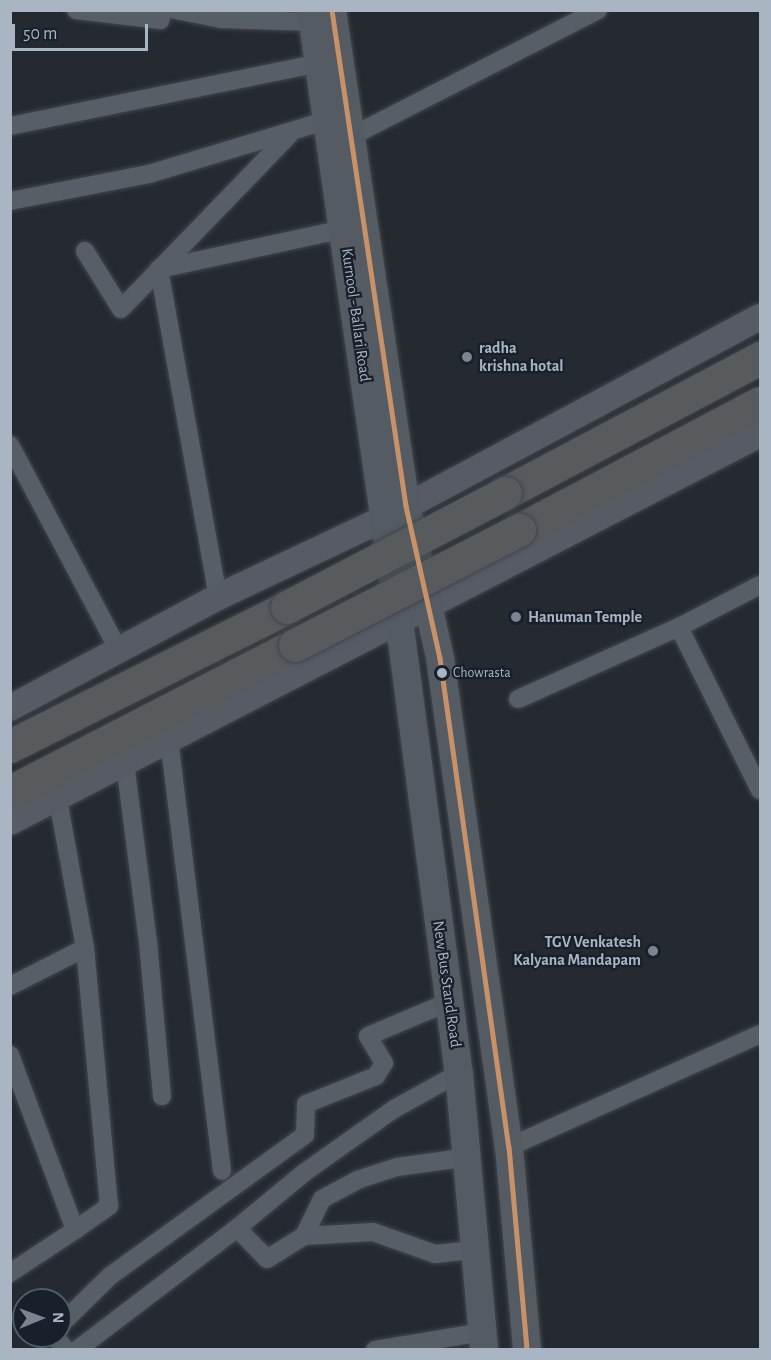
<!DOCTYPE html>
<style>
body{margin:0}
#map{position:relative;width:771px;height:1360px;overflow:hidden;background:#242a30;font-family:"Alegreya Sans",sans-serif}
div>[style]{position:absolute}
.roads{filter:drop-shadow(0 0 2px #41464b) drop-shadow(0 0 2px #41464b)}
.street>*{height:18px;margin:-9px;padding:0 9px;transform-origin:9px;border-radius:9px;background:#585e66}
.secondary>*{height:26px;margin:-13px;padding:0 13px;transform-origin:13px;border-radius:13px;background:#575c64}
.primary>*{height:28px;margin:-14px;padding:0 14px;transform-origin:14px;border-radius:14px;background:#545b62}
.highway>*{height:33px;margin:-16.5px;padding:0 16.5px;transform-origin:16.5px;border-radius:16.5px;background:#585b5e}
.bridges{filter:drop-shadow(0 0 2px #40454d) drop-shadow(0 0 2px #40454d)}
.highway-bridge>*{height:33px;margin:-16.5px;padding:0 16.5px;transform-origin:16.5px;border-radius:16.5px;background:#585b5e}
.bus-1>*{height:4.5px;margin:-2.25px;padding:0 2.25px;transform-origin:2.25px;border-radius:2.25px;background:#c7916a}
.dots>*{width:16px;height:16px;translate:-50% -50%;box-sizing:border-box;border:3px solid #17202b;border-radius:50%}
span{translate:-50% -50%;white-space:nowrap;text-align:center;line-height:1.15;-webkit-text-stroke:4.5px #17202b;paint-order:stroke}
.bus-label{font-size:14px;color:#aab5c4}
.left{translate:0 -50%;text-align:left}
.street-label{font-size:16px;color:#aab5c4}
.poi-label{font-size:16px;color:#aab5c4;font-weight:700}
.right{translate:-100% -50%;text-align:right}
.frame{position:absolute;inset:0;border:12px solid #aab5c4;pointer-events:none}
.north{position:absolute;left:12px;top:1288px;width:60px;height:60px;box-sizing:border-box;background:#17202b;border:2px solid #525c68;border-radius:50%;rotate:89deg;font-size:16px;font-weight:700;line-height:24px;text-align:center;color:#aab5c4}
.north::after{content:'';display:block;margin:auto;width:21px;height:27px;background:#7b8490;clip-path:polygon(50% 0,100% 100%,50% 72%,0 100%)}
.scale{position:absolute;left:12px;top:24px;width:136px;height:27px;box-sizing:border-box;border:3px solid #aab5c4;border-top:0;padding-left:8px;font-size:18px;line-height:21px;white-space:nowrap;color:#aab5c4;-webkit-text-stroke:4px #17202b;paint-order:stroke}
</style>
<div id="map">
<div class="roads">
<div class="street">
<i style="left:76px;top:10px;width:85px;rotate:6.8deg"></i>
<i style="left:160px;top:20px;width:11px;rotate:-68deg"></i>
<i style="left:176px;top:10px;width:46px;rotate:11.3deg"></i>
<i style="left:221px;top:19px;width:92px;rotate:1.9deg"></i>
<i style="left:10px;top:126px;width:315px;rotate:-11.5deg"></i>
<i style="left:352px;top:136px;width:276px;rotate:-27.1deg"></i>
<i style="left:10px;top:201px;width:142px;rotate:-11deg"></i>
<i style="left:149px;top:174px;width:187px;rotate:-16.8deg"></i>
<i style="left:85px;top:251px;width:68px;rotate:58.2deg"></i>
<i style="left:121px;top:309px;width:242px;rotate:-46deg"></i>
<i style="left:10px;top:445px;width:233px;rotate:62.1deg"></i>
<i style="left:218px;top:597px;width:333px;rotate:-100.2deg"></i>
<i style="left:159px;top:269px;width:189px;rotate:-12.2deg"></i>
<i style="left:679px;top:627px;width:182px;rotate:63.6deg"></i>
<i style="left:518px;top:699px;width:176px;rotate:-24.1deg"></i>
<i style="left:679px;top:627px;width:91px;rotate:-27.4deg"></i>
<i style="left:169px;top:739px;width:435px;rotate:83deg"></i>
<i style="left:125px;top:763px;width:180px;rotate:82.7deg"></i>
<i style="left:148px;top:942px;width:155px;rotate:84.8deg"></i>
<i style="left:10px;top:986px;width:84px;rotate:-26.9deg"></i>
<i style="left:85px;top:948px;width:151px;rotate:-100.3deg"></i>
<i style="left:10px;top:1055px;width:187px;rotate:69.6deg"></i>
<i style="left:75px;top:1230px;width:42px;rotate:-35.2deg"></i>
<i style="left:109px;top:1206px;width:259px;rotate:-95.3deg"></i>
<i style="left:459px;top:1073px;width:74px;rotate:151deg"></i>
<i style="left:394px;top:1109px;width:109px;rotate:144.7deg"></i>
<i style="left:305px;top:1172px;width:88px;rotate:140.5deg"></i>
<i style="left:237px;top:1228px;width:43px;rotate:45.9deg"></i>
<i style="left:267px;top:1259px;width:44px;rotate:-31.9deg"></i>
<i style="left:304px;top:1236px;width:69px;rotate:-3.3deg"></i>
<i style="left:373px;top:1232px;width:66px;rotate:19.5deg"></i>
<i style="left:435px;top:1254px;width:37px;rotate:-6deg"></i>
<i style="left:509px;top:1147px;width:275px;rotate:-24.2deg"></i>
<i style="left:304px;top:1236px;width:41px;rotate:-64.1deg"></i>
<i style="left:322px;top:1199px;width:40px;rotate:-28deg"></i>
<i style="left:357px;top:1180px;width:42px;rotate:-18deg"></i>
<i style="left:397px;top:1167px;width:73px;rotate:-7.9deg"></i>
<i style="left:10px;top:1273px;width:78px;rotate:-33.5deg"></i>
<i style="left:60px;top:1325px;width:70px;rotate:-44.4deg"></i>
<i style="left:110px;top:1276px;width:241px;rotate:-35.9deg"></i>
<i style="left:305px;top:1135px;width:31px;rotate:-88deg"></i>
<i style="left:306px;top:1104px;width:75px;rotate:-21.8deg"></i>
<i style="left:376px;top:1076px;width:15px;rotate:-58deg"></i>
<i style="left:384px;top:1063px;width:31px;rotate:-121deg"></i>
<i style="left:368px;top:1036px;width:88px;rotate:-22.8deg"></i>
<i style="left:54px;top:1336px;width:18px;rotate:49deg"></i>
<i style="left:77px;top:1350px;width:201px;rotate:-37.3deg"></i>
<i style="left:375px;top:1350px;width:109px;rotate:-9.5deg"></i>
</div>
<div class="secondary">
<i style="left:10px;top:708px;width:236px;rotate:-28.1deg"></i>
<i style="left:218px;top:597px;width:183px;rotate:-25.3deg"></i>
<i style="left:383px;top:519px;width:428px;rotate:-28.2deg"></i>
<i style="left:10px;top:822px;width:844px;rotate:-27.35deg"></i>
</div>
<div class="primary">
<i style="left:311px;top:10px;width:615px;rotate:81.78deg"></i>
<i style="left:399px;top:619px;width:458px;rotate:82.5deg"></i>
<i style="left:459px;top:1073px;width:278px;rotate:84.8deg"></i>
<i style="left:332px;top:10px;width:501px;rotate:81.51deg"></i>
<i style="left:406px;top:506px;width:156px;rotate:77.4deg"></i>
<i style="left:440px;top:658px;width:494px;rotate:82deg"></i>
<i style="left:509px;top:1147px;width:204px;rotate:84.9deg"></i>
</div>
<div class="highway">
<i style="left:505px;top:493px;width:289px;rotate:-27.9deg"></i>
<i style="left:519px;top:530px;width:272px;rotate:-27.8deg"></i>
<i style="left:10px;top:746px;width:310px;rotate:-26.6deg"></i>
<i style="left:10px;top:792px;width:321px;rotate:-27.3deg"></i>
</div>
</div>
<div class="bridges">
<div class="highway-bridge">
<i style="left:287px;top:607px;width:246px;rotate:-27.6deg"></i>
<i style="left:295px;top:645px;width:252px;rotate:-27.2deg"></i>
</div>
</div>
<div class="bus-1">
<i style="left:332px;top:10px;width:501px;rotate:81.51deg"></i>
<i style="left:406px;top:506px;width:156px;rotate:77.4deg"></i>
<i style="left:440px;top:658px;width:494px;rotate:82deg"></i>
<i style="left:509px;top:1147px;width:204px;rotate:84.9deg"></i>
</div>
<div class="dots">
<i style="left:467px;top:357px;background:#7b8490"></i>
<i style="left:516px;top:617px;background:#7b8490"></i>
<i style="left:442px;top:673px;background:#aab5c4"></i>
<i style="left:653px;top:951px;background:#7b8490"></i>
</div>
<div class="bus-label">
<span class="left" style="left:453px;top:673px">Chowrasta</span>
</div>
<div class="street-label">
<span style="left:356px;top:315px;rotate:82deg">Kurnool - Ballari Road</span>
<span style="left:447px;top:984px;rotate:82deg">New Bus Stand Road</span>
</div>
<div class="poi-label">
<span class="left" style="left:479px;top:357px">radha<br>krishna hotal</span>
<span class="left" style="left:528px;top:617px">Hanuman Temple</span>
<span class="right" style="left:641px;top:951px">TGV Venkatesh<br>Kalyana Mandapam</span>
</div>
<div class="frame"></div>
<div class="north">N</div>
<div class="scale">50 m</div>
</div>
